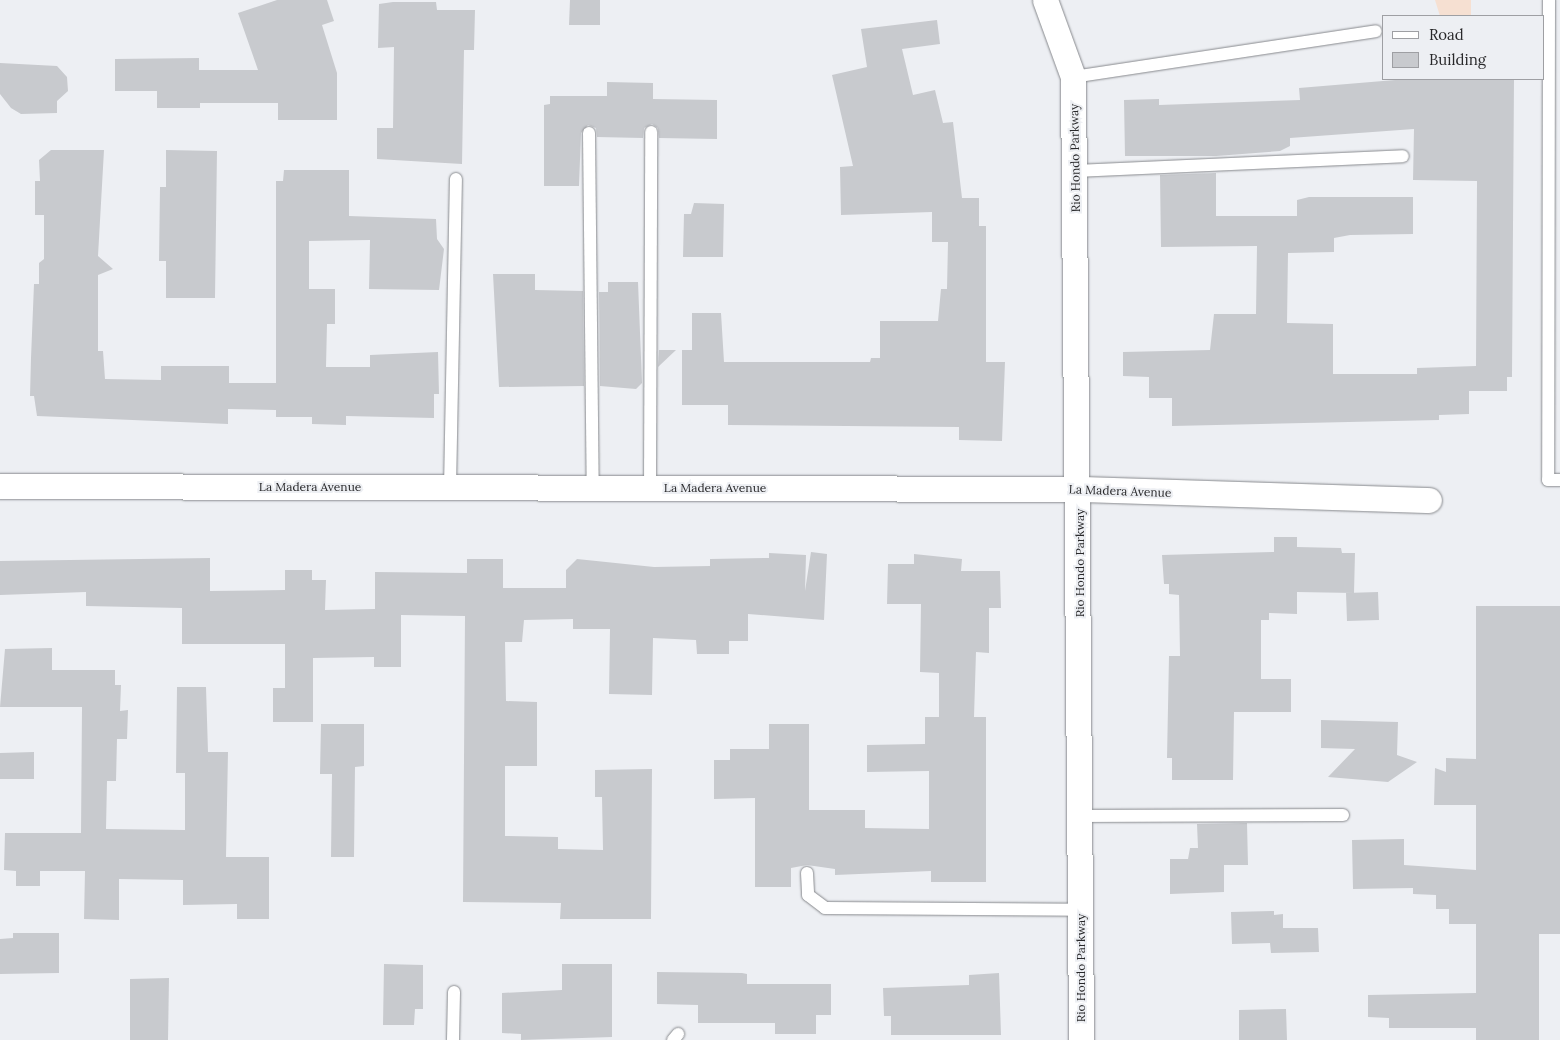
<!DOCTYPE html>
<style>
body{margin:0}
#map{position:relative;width:1560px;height:1040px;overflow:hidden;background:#edeff3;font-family:Lora,serif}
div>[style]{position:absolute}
.industrial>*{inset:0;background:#f6e0d2}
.building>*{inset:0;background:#c8cace}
.roads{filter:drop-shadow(0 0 1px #87898d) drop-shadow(0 0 1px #87898d)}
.lane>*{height:12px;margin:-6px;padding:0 6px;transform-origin:6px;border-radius:6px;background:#fff}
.street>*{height:25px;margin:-12.5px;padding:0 12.5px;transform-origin:12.5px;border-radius:12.5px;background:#fff}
span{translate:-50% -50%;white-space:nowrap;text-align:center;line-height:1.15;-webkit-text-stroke:4px #edeff3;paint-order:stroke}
.street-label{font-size:12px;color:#28282a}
.legend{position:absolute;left:1382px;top:15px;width:162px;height:65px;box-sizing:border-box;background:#edeff3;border:1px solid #9e9fa3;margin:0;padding:6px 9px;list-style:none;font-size:15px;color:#28282a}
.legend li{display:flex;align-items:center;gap:10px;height:25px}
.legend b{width:25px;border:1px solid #9e9fa3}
</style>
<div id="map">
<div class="industrial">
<i style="clip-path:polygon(1435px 0,1471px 0,1471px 16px,1440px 16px)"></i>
</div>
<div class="building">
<i style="clip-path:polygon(277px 0,327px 0,334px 21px,322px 25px,337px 73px,337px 120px,278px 120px,278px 103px,200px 103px,200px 108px,157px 108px,157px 91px,115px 91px,115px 59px,199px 58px,199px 70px,258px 70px,238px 13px)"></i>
<i style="clip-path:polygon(570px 0,600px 0,600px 25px,569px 25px)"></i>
<i style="clip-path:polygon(393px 2px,436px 2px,437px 10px,475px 10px,474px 50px,464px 50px,462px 164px,377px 159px,377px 128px,393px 128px,394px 47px,378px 48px,379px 4px)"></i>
<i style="clip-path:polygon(937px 20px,940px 44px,902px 49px,913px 95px,935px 90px,943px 123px,953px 122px,962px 198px,979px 198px,979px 226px,986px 226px,986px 362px,1005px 362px,1002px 441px,959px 440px,959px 427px,728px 425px,728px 405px,682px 405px,682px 350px,692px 350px,692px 313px,721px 313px,724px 362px,870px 362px,871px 358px,880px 358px,880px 321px,938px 321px,941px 289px,947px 289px,948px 242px,932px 242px,932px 212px,841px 215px,840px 167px,853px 166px,832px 75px,867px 67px,861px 29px)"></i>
<i style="clip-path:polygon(0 63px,57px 66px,67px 77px,68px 91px,57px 101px,57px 113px,21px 114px,11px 108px,0 94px)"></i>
<i style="clip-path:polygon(1407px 79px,1514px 79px,1512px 377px,1507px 377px,1507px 391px,1469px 391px,1469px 414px,1439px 415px,1439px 420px,1172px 426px,1172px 398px,1149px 398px,1149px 377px,1123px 376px,1123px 352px,1210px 350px,1214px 314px,1256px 314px,1257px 246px,1161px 247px,1160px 175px,1216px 173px,1216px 216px,1297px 216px,1297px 200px,1309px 197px,1413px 197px,1413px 234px,1350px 235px,1334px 238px,1334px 252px,1288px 253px,1287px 323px,1333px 324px,1333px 374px,1417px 374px,1417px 368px,1476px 366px,1477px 181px,1413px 180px,1414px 129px,1290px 138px,1290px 146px,1280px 151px,1216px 156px,1125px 156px,1124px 100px,1159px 99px,1159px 105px,1300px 100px,1299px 88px)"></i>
<i style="clip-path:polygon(607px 82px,653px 83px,653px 99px,717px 100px,717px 139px,659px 138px,658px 128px,652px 124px,644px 128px,643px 138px,597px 137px,596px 128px,588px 125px,581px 133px,579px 186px,544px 186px,544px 105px,550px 104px,550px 96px,607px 96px)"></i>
<i style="clip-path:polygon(51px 150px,104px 150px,98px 256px,113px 269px,98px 275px,98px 351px,103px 351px,105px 379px,161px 380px,161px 366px,229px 366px,229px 383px,276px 383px,276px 181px,283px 181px,284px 170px,349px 170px,349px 216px,436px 219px,437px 239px,444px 249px,439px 290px,369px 289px,370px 240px,309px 241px,309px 289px,335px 289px,335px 324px,327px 324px,326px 367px,370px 367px,370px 355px,438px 352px,439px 394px,434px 394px,434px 418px,346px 416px,346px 425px,312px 424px,312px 417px,276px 417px,276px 410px,228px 409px,228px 424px,37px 416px,34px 396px,30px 396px,31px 358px,34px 284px,39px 284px,39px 263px,44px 259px,44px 215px,35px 215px,35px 181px,40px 181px,39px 160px)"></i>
<i style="clip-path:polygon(166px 150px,217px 151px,215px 298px,166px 298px,166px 261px,159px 261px,160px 187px,166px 187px)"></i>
<i style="clip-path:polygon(694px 203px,724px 204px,723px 257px,683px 257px,684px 214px,691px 214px)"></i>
<i style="clip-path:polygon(493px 274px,535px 274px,535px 290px,583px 291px,584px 386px,499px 387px)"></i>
<i style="clip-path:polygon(608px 282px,638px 282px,642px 383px,636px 389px,600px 386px,599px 292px,608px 292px)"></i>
<i style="clip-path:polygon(659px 350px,676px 350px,658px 367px)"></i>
<i style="clip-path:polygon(1274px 537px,1297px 537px,1297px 547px,1341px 548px,1342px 553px,1355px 553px,1354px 593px,1297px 592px,1297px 614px,1269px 613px,1269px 620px,1261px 620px,1261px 679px,1291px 679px,1291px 712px,1234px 712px,1233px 780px,1172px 780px,1172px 758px,1167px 758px,1169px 656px,1180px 656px,1179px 595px,1169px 594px,1169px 584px,1164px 584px,1162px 555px,1274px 552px)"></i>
<i style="clip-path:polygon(811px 552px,827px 554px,824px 620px,748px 614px,748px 641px,729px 641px,729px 654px,697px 654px,696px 640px,653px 638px,652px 695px,609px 694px,610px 629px,573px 629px,573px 619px,524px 620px,522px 642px,505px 642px,506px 701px,537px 702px,537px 766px,505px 766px,505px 836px,558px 837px,558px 849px,603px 850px,602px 797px,595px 797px,595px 770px,652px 769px,651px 919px,560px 919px,561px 903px,463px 902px,465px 616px,401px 615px,401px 667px,374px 667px,374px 657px,313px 658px,313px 722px,273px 722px,273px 688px,285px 688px,285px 644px,182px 644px,182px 608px,86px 606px,86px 592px,0 595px,0 561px,210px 558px,210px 591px,285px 590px,285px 570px,312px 570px,312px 580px,326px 580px,325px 610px,375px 609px,375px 572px,467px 573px,467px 559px,503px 559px,503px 588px,566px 588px,566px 570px,577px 559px,654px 567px,710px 566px,710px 559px,769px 558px,769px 553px,806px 555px,805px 591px)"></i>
<i style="clip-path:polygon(914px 554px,962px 559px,961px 571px,1000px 571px,1001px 608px,989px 608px,989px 653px,976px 652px,974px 717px,986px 717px,986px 882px,931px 882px,931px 871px,835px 875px,835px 869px,807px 865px,791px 868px,791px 887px,755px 887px,755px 798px,714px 799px,714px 760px,730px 760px,730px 749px,769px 749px,769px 724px,809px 724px,809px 810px,865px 810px,865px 828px,929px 829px,929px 771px,867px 772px,867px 745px,925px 744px,925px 717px,939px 717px,939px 673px,920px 672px,921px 604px,887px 604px,888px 564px,914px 564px)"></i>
<i style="clip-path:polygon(1378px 592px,1379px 620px,1347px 621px,1346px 593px)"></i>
<i style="clip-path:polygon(1476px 606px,1560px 606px,1560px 934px,1539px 934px,1539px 1040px,1476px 1040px,1476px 1028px,1389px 1028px,1389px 1018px,1368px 1017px,1368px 995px,1476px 993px,1476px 924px,1449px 924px,1449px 909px,1436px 909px,1436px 895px,1413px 894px,1413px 888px,1353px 889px,1352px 840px,1404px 839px,1404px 865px,1476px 870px,1476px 805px,1434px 805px,1435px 768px,1446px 772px,1446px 758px,1476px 759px)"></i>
<i style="clip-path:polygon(52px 648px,52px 670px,115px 670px,115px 685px,121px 685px,120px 711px,128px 710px,127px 739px,117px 739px,116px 781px,107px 781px,106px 829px,185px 830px,185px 773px,176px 773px,177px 687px,206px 687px,208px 752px,228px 752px,226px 857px,269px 857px,269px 919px,237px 919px,237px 904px,183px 905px,183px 880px,119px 879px,119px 920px,84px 919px,85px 871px,40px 871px,40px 886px,16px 886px,16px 871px,4px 870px,5px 833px,81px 833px,82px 707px,0 707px,5px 649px)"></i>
<i style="clip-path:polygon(1321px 720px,1398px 722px,1397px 755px,1417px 762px,1388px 782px,1328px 777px,1355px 749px,1321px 748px)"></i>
<i style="clip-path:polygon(321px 724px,364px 724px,364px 766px,355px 767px,354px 857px,331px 857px,332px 774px,320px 774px)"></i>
<i style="clip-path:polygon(34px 752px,34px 779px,0 779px,0 753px)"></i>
<i style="clip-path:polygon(1247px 823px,1248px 865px,1224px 865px,1224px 892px,1170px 894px,1170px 859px,1188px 859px,1190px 848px,1198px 848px,1197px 824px)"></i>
<i style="clip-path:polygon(1274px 911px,1274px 915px,1283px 914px,1283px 928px,1318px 928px,1319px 952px,1271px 953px,1270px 943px,1232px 944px,1231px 912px)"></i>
<i style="clip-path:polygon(13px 933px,59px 933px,59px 973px,0 974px,0 939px,13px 938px)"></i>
<i style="clip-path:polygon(384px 964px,423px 965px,423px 1009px,415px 1009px,414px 1025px,383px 1025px)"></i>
<i style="clip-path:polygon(562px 964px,612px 964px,612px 1037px,521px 1040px,521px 1034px,502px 1033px,502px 993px,562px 990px)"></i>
<i style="clip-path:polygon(657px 972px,742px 973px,747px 974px,747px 984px,831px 984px,831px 1015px,816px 1015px,816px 1034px,775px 1034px,775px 1023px,698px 1023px,698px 1005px,657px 1004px)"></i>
<i style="clip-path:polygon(999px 973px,1001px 1035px,891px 1035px,891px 1016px,884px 1016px,883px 988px,969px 985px,969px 975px)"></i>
<i style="clip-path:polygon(169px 978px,168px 1040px,130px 1040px,130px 979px)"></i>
<i style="clip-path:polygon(1286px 1009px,1287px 1040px,1239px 1040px,1239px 1010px)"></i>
</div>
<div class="roads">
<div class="lane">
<i style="left:1549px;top:0;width:480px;rotate:90.1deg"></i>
<i style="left:1548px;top:480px;width:12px"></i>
<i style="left:1073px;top:77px;width:306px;rotate:-8.6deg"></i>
<i style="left:589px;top:133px;width:355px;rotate:89.4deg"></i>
<i style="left:1076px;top:171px;width:327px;rotate:-2.6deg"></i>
<i style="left:450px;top:488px;width:309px;rotate:-88.9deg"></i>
<i style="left:650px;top:488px;width:356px;rotate:-89.8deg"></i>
<i style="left:1081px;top:816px;width:262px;rotate:-0.2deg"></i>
<i style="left:807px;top:873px;width:22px;rotate:87deg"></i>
<i style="left:808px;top:895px;width:21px;rotate:37deg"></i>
<i style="left:825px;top:908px;width:256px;rotate:0.4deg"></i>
<i style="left:453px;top:1040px;width:48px;rotate:-88.8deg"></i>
<i style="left:673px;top:1040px;width:8px;rotate:-50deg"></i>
</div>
<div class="street">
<i style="left:1045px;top:0;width:82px;rotate:70deg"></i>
<i style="left:1073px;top:77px;width:963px;rotate:89.52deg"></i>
<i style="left:0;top:486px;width:1079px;rotate:0.16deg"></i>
<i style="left:1079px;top:489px;width:350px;rotate:1.8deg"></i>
</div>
</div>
<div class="street-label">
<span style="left:1075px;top:158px;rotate:-91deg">Rio Hondo Parkway</span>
<span style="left:310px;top:487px">La Madera Avenue</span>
<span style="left:715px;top:488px">La Madera Avenue</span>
<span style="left:1120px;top:491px;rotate:2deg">La Madera Avenue</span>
<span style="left:1080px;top:563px;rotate:-90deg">Rio Hondo Parkway</span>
<span style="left:1081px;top:968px;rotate:-90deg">Rio Hondo Parkway</span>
</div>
<ul class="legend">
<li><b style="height:6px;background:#fff"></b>Road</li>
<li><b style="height:14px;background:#c8cace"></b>Building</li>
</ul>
</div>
